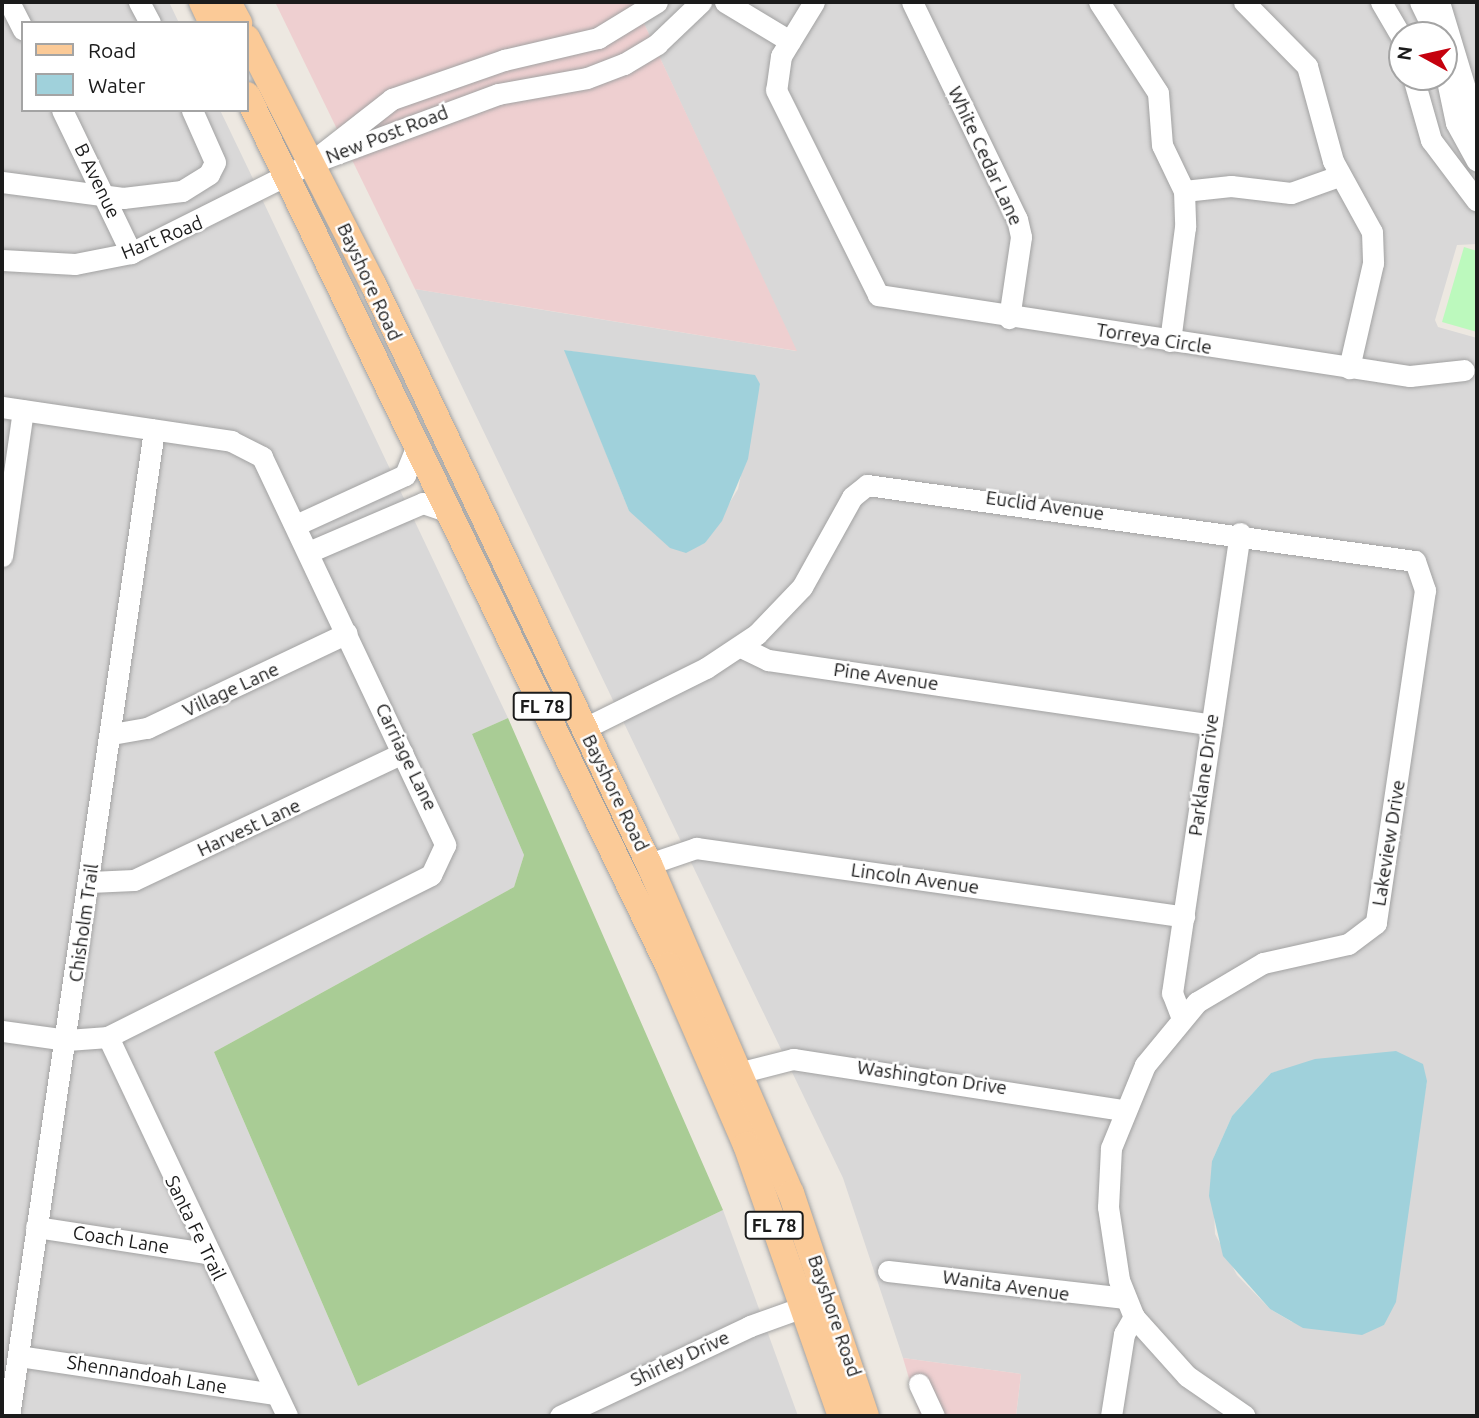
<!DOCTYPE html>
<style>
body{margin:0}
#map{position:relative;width:1479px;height:1418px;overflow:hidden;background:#ede8e1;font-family:Ubuntu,sans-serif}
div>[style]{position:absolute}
.residential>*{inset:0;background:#d9d8d8}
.commercial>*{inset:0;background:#eecfd0}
.forest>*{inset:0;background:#a9cc95}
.park>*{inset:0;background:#bcf9bd}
.water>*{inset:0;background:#a0d1db}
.roads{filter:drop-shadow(0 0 2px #a2a2a2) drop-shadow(0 0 2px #a2a2a2)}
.minor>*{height:21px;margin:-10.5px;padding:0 10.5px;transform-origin:10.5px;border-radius:10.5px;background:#fff}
.major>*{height:26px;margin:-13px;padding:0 13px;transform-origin:13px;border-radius:13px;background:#fbca97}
span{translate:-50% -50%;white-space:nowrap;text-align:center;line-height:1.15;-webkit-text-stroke:5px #fff;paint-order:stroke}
.shield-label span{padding:2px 5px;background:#fff;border:2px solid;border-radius:5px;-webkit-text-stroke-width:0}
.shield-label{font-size:18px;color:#1b1b1b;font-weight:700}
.street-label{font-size:19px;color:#1b1b1b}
.frame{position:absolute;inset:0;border:4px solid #1b1b1b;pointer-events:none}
.legend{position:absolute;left:21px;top:21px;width:228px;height:91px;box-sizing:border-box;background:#fff;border:2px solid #a4a4a4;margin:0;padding:9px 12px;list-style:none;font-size:21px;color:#1b1b1b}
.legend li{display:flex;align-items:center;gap:14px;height:35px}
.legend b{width:35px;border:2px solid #a4a4a4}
.north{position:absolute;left:1388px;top:21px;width:70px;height:70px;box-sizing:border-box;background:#fff;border:2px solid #a4a4a4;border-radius:50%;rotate:278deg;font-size:19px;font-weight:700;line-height:28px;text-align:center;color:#1b1b1b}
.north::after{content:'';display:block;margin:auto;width:24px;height:32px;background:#c5010e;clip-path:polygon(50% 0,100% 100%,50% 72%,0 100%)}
</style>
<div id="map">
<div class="residential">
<i style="clip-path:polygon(2px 2px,169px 2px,179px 23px,23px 23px,23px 110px,220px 110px,256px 185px,127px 246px,92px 255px,2px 252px)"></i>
<i style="clip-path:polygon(evenodd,634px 2px,1477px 2px,1477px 244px,1457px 245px,1435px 320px,1438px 327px,1477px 338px,1477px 1416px,1016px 1416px,1021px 1374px,903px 1358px,843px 1178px,415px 289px,796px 351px,634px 2px,1402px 35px,1444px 35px,1444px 77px,1402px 77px,1402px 35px,634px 2px,565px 350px,760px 384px,738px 489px,705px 543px,685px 552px,629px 511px,565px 350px,634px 2px,1332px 1058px,1427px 1081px,1384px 1325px,1371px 1329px,1292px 1322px,1270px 1309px,1237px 1275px,1215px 1234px,1212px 1161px,1232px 1116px,1271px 1073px,1332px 1058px)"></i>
<i style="clip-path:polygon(262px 199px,508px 718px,472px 734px,524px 855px,514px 887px,214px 1052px,358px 1386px,723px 1210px,798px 1416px,2px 1416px,2px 267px,133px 260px)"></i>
</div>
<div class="commercial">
<i style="clip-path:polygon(275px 2px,634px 2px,797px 351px,415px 289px)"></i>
<i style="clip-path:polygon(903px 1358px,1021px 1374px,1016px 1416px,920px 1416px)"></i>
</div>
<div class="forest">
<i style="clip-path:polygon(508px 718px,723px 1210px,358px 1386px,214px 1052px,514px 887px,524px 855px,472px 734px)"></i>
</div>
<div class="park">
<i style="clip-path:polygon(1464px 247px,1477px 251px,1477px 332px,1442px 322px)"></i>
</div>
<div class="water">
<i style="clip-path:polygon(564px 350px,755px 375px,760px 384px,748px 459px,722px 521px,705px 543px,686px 553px,670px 548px,629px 511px)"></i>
<i style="clip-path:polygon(1396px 1051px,1423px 1064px,1427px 1081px,1396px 1302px,1384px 1325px,1362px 1335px,1303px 1328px,1270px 1309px,1223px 1256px,1209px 1196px,1212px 1161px,1232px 1116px,1271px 1073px,1315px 1059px)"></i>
</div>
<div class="roads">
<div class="minor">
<i style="left:9px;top:2px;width:31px;rotate:63deg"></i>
<i style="left:139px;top:2px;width:24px;rotate:62deg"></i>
<i style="left:725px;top:2px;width:76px;rotate:31deg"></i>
<i style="left:814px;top:2px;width:63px;rotate:121.4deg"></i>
<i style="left:781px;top:56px;width:34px;rotate:98deg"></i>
<i style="left:776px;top:90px;width:229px;rotate:63.5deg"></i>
<i style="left:878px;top:295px;width:538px;rotate:8.66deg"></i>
<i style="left:1410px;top:376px;width:54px;rotate:-6.3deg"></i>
<i style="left:912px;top:2px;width:241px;rotate:64.2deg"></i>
<i style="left:1017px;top:219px;width:18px;rotate:77deg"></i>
<i style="left:1021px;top:237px;width:82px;rotate:98.4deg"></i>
<i style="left:1099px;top:2px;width:108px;rotate:57deg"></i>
<i style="left:1158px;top:93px;width:52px;rotate:85.6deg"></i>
<i style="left:1162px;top:145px;width:51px;rotate:64.4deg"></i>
<i style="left:1184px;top:191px;width:36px;rotate:88deg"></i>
<i style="left:1185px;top:227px;width:115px;rotate:97.5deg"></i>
<i style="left:1244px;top:2px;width:90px;rotate:45.5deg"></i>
<i style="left:1307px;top:66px;width:98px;rotate:74.7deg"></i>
<i style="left:1333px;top:161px;width:81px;rotate:61.2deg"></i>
<i style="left:1372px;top:232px;width:31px;rotate:88deg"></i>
<i style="left:1373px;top:263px;width:108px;rotate:102.9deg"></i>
<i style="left:1381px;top:2px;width:42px;rotate:59.7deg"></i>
<i style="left:1420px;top:2px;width:37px;rotate:64deg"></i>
<i style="left:1439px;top:2px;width:132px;rotate:73.2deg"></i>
<i style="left:1444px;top:66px;width:58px;rotate:78.1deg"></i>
<i style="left:1456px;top:123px;width:43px;rotate:61.1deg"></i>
<i style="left:1413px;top:77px;width:66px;rotate:74.1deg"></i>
<i style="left:1431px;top:140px;width:76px;rotate:53deg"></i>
<i style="left:62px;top:110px;width:159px;rotate:64.2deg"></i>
<i style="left:319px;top:156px;width:93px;rotate:-38deg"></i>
<i style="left:392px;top:99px;width:119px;rotate:-19.2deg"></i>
<i style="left:504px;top:60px;width:97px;rotate:-13.2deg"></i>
<i style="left:598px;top:38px;width:69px;rotate:-31.4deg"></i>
<i style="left:2px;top:182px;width:122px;rotate:7.5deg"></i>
<i style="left:123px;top:198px;width:59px;rotate:-6.8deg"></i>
<i style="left:182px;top:191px;width:32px;rotate:-32deg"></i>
<i style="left:209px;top:174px;width:13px;rotate:-63deg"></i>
<i style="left:215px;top:162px;width:57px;rotate:-113.9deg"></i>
<i style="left:1184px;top:191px;width:47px;rotate:-6.1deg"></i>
<i style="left:1231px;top:186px;width:60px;rotate:6.7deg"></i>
<i style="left:1291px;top:193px;width:51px;rotate:-19.5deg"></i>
<i style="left:2px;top:260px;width:73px;rotate:3.1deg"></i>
<i style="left:75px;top:264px;width:57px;rotate:-11.1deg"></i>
<i style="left:131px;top:253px;width:199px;rotate:-26.6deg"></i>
<i style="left:309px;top:164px;width:202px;rotate:-20.3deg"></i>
<i style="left:498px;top:94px;width:90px;rotate:-10.2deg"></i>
<i style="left:587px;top:78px;width:40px;rotate:-21deg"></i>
<i style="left:624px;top:64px;width:39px;rotate:-31deg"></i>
<i style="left:657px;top:44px;width:61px;rotate:-43.7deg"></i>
<i style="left:2px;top:407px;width:232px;rotate:8.4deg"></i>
<i style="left:231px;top:441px;width:35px;rotate:27deg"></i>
<i style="left:262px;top:457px;width:429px;rotate:64.7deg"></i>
<i style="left:445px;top:845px;width:33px;rotate:115deg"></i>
<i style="left:431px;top:875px;width:361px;rotate:153.4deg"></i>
<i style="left:108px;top:1037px;width:41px;rotate:175.8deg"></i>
<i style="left:67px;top:1040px;width:66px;rotate:-172.1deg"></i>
<i style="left:298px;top:524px;width:118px;rotate:-24.6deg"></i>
<i style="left:405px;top:475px;width:31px;rotate:-68deg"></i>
<i style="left:311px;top:551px;width:122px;rotate:-23.2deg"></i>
<i style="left:423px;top:503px;width:28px;rotate:19deg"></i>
<i style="left:2px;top:556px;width:147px;rotate:-81.8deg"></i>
<i style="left:741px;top:647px;width:30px;rotate:26deg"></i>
<i style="left:768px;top:660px;width:448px;rotate:8.3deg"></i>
<i style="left:583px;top:729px;width:137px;rotate:-26.4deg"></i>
<i style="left:706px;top:668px;width:61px;rotate:-33.7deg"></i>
<i style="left:757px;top:634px;width:65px;rotate:-46.2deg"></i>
<i style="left:802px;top:587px;width:103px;rotate:-60.9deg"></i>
<i style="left:852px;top:497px;width:19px;rotate:-39deg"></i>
<i style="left:867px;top:485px;width:553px;rotate:7.9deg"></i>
<i style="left:1415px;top:561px;width:31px;rotate:71deg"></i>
<i style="left:1425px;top:590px;width:337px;rotate:98.4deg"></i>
<i style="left:1376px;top:923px;width:35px;rotate:143deg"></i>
<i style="left:1348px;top:944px;width:87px;rotate:167.4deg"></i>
<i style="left:1263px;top:963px;width:77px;rotate:149.4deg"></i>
<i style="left:1197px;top:1002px;width:82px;rotate:129.5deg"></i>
<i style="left:1145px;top:1065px;width:90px;rotate:112.3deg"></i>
<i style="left:1111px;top:1148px;width:59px;rotate:92.9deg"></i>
<i style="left:1108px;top:1207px;width:74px;rotate:81.4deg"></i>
<i style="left:1119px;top:1280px;width:40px;rotate:68deg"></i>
<i style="left:1134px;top:1317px;width:79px;rotate:48.1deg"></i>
<i style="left:1187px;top:1376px;width:70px;rotate:34.6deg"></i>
<i style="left:112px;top:734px;width:36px;rotate:-10deg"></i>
<i style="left:147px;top:728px;width:221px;rotate:-25.4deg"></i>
<i style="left:649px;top:864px;width:50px;rotate:-18.8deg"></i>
<i style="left:696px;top:848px;width:493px;rotate:8deg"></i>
<i style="left:90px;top:882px;width:44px;rotate:-2.6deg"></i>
<i style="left:134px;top:880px;width:297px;rotate:-25.3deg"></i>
<i style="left:1181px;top:1016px;width:25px;rotate:-111deg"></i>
<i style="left:1172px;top:993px;width:465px;rotate:-81.6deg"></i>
<i style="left:108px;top:1037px;width:419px;rotate:64.7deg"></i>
<i style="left:742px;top:1072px;width:53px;rotate:-14.3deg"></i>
<i style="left:793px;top:1059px;width:334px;rotate:8.8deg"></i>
<i style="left:36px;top:1227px;width:172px;rotate:8.7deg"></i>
<i style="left:888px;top:1271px;width:239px;rotate:6.5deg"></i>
<i style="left:18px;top:1356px;width:260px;rotate:8.4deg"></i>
<i style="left:919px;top:1384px;width:35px;rotate:65deg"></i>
<i style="left:9px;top:1416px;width:997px;rotate:-81.63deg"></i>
<i style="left:560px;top:1416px;width:210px;rotate:-25.3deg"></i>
<i style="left:750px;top:1326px;width:56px;rotate:-19.7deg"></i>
<i style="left:1111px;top:1416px;width:83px;rotate:-81deg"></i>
<i style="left:1124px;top:1334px;width:20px;rotate:-60deg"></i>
</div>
<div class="major">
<i style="left:202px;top:2px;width:23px;rotate:65deg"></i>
<i style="left:228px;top:2px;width:24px;rotate:62deg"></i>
<i style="left:247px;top:38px;width:276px;rotate:62.9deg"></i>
<i style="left:373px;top:284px;width:642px;rotate:64.55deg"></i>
<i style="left:649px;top:864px;width:358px;rotate:66.7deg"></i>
<i style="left:791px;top:1193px;width:235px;rotate:71.4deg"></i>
<i style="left:247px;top:95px;width:967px;rotate:64.18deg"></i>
<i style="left:668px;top:965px;width:196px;rotate:66.6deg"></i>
<i style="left:746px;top:1145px;width:287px;rotate:70.7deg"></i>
</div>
</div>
<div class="shield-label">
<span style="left:542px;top:706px">FL 78</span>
<span style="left:774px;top:1225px">FL 78</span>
</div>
<div class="street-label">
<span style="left:387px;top:135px;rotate:-21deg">New Post Road</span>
<span style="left:985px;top:156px;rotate:65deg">White Cedar Lane</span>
<span style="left:97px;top:181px;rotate:64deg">B Avenue</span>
<span style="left:162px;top:238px;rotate:-22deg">Hart Road</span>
<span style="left:369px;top:282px;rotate:65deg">Bayshore Road</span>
<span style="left:1154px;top:339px;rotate:9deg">Torreya Circle</span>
<span style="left:1045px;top:506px;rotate:8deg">Euclid Avenue</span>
<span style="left:886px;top:677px;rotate:8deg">Pine Avenue</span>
<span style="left:231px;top:690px;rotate:-25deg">Village Lane</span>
<span style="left:406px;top:757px;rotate:64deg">Carriage Lane</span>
<span style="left:1204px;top:775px;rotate:-82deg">Parklane Drive</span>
<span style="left:615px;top:793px;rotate:64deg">Bayshore Road</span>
<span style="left:249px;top:828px;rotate:-25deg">Harvest Lane</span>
<span style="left:1389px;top:843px;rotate:-81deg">Lakeview Drive</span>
<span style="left:915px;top:879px;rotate:8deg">Lincoln Avenue</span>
<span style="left:84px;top:923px;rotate:-82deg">Chisholm Trail</span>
<span style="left:932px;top:1078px;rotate:8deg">Washington Drive</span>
<span style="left:195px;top:1228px;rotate:64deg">Santa Fe Trail</span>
<span style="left:121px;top:1240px;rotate:9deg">Coach Lane</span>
<span style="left:1006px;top:1286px;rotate:8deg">Wanita Avenue</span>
<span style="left:834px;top:1316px;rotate:71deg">Bayshore Road</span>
<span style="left:680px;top:1359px;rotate:-25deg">Shirley Drive</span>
<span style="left:147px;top:1375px;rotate:9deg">Shennandoah Lane</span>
</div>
<div class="frame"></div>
<ul class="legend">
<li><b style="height:9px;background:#fbca97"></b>Road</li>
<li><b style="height:19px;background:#a0d1db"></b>Water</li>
</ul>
<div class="north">N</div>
</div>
